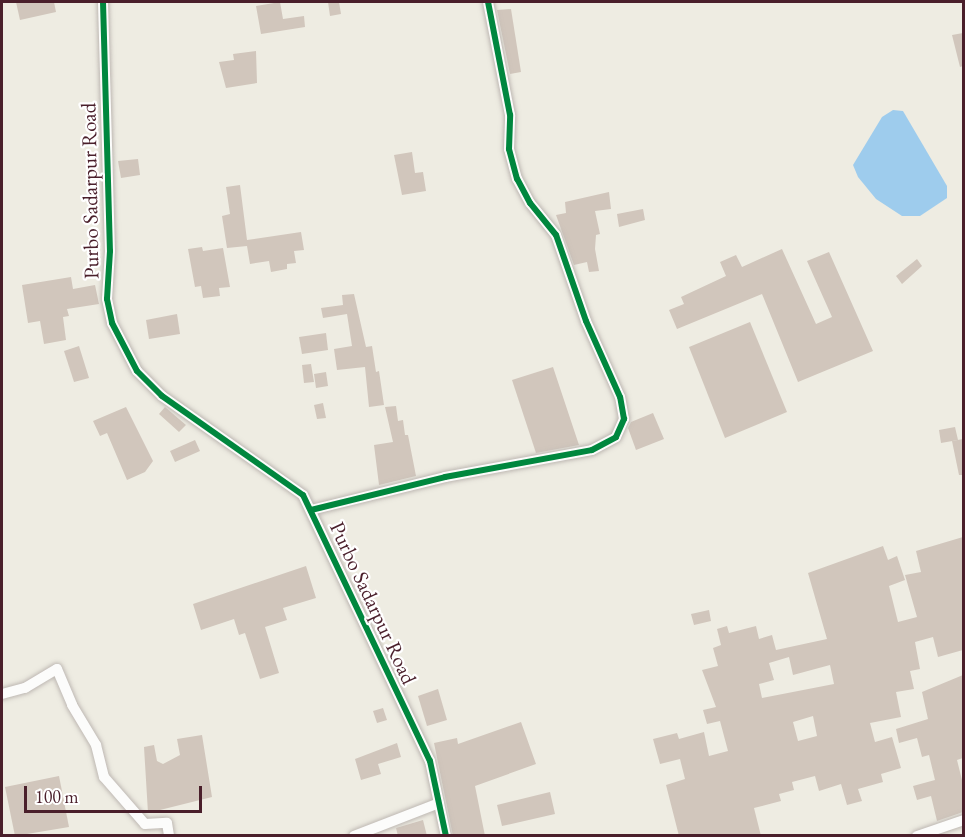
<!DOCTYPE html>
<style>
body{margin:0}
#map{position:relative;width:965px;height:837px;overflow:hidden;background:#eeece2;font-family:"EB Garamond",serif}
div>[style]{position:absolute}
.water>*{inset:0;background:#9ecced}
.building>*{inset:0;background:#d1c6bc}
.roads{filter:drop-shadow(0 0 2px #beb8b3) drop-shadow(0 0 2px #beb8b3)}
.minor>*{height:10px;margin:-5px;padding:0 5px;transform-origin:5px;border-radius:5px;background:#fcfcfb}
.cycleway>*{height:6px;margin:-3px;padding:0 3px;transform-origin:3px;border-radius:3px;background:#00873e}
span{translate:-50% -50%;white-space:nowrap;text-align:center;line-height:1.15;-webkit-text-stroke:4.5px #fff;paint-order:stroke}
.street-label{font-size:21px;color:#4a1f2b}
.frame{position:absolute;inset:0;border:3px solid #4a1f2b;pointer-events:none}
.scale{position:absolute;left:24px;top:786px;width:178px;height:27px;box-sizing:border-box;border:3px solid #4a1f2b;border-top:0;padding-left:8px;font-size:18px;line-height:21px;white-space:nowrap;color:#4a1f2b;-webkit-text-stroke:4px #fff;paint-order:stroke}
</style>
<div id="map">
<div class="water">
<i style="clip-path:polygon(893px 110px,903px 111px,947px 186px,947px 198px,920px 216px,902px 216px,876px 199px,858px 177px,853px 165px,882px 117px)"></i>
</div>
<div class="building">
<i style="clip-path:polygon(16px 2px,54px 2px,56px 12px,20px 20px)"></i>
<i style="clip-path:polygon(280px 2px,283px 19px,304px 16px,305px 27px,261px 34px,256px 6px)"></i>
<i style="clip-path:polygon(328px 2px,339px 2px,341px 14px,330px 16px)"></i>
<i style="clip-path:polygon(511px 9px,521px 72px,510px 74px,497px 10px)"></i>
<i style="clip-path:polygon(963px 33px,963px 66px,960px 67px,952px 35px)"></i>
<i style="clip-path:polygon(256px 51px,257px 83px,226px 88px,219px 62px,234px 60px,233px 54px)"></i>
<i style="clip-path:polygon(412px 152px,415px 173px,423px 172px,426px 191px,402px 195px,394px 155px)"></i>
<i style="clip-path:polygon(138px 159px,140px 175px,121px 178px,118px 161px)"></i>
<i style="clip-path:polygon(240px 185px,247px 240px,301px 232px,304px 250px,294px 251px,296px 263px,287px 264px,287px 269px,271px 272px,269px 261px,250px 264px,247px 246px,227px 248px,222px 216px,230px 214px,226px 187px)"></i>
<i style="clip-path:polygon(609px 192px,611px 209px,595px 211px,600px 234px,596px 235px,595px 249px,599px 271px,589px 272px,587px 262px,574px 265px,556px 215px,566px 213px,565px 202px)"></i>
<i style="clip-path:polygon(643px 209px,645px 220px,619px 227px,617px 214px)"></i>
<i style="clip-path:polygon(202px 247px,203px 251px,223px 248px,230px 287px,219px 288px,220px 296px,203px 298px,201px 286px,195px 287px,188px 249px)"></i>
<i style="clip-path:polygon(782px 249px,816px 324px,832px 317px,807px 261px,829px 252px,873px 351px,798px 382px,762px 294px,677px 329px,669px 310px,684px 304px,681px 297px,726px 276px,720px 262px,736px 255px,742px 267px)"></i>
<i style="clip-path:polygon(917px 259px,922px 266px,902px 284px,896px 276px)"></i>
<i style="clip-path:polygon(71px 277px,73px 289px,95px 285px,99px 304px,67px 309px,69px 316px,63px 317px,66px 340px,44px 344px,40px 321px,28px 323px,22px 285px)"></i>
<i style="clip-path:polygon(354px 294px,366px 347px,372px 346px,376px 372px,379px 371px,384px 405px,369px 407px,365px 367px,337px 370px,334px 349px,352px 346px,347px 314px,323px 318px,321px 308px,343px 305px,342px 295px)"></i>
<i style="clip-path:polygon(177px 314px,180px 334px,149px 339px,146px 320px)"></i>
<i style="clip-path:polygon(750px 322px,787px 412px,725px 438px,689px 347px)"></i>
<i style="clip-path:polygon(326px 333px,328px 350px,302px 354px,299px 337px)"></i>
<i style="clip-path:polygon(79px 346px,89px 378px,74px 382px,64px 351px)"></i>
<i style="clip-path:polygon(311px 364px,314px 382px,304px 383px,302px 365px)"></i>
<i style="clip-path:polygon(553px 367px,579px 445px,536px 453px,512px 380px)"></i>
<i style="clip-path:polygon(326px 372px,328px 386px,316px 388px,314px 374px)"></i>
<i style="clip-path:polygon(323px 403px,326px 418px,317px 419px,314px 405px)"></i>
<i style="clip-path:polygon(396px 406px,398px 421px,403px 420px,405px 435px,408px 435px,416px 476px,379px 485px,374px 445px,393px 442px,385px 407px)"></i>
<i style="clip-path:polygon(126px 407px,153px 461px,145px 472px,127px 480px,107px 433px,100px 436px,93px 421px)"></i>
<i style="clip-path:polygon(165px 407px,186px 425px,179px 432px,159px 414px)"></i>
<i style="clip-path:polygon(653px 413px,664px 439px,636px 450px,628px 428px,631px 422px)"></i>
<i style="clip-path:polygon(955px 427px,958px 440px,941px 443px,939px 430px)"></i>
<i style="clip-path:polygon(963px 439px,963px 475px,959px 475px,952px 441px)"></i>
<i style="clip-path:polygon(195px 440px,200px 451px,175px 462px,170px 451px)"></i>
<i style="clip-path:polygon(evenodd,963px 537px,963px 650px,938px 657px,933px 637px,915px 642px,920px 669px,910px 671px,914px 689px,896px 692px,901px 717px,870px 723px,875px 742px,892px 737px,901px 768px,881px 774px,883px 782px,858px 789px,862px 801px,847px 805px,841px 784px,819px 791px,815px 776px,792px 782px,794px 790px,779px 794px,781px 801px,754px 808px,761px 836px,679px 836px,666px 785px,685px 779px,680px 759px,660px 764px,653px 739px,677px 733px,679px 739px,704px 732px,709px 756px,728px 751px,720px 721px,707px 724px,703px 710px,716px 707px,702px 670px,718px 666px,713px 648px,721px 645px,717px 629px,727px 626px,729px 633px,756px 626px,759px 639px,772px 635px,776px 650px,827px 639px,808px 573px,883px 546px,888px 560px,897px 556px,905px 580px,889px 586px,898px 622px,917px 617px,905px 575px,921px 572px,916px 551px,963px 537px,789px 657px,793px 675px,830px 665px,834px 684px,762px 698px,759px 684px,774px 680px,769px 663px,789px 657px,963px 537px,813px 716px,817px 736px,798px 741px,793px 722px,813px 716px)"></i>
<i style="clip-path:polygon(306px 566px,316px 598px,283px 608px,287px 620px,265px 627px,279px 673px,260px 679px,245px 633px,239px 635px,234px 619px,201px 630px,193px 604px)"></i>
<i style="clip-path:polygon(709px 610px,711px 621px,694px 625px,691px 614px)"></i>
<i style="clip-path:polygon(963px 675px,963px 758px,957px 760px,963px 784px,963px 812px,937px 821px,931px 796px,917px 800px,913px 786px,935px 780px,929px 755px,922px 757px,917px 738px,899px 743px,896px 729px,928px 719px,922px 692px)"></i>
<i style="clip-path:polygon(438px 689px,447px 720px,427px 726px,418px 696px)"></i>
<i style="clip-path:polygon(383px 708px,387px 720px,377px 723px,373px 711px)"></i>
<i style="clip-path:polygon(521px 722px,536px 764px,475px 786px,485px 836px,453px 836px,434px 743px,457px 738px,458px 744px)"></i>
<i style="clip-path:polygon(202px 735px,212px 797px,148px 813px,144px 747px,154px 745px,157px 761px,163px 764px,180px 755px,177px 739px)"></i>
<i style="clip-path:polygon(397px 743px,401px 757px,378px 764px,381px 774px,361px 780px,355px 759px)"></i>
<i style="clip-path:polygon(59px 776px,69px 827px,15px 836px,5px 787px)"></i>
<i style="clip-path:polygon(550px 792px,555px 814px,502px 826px,497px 805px)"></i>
<i style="clip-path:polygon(423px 820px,427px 836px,398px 836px,396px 828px)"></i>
</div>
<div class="roads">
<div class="minor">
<i style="left:103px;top:2px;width:249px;rotate:88.4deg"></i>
<i style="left:110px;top:251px;width:48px;rotate:93.6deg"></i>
<i style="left:107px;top:299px;width:25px;rotate:78deg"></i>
<i style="left:112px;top:323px;width:54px;rotate:62.5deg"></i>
<i style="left:137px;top:371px;width:35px;rotate:45deg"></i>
<i style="left:162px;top:396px;width:172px;rotate:35.1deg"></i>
<i style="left:303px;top:495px;width:295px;rotate:64.5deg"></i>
<i style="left:430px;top:761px;width:77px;rotate:78deg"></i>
<i style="left:311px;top:510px;width:138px;rotate:-13.8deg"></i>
<i style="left:445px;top:477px;width:149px;rotate:-10.4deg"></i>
<i style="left:592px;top:450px;width:27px;rotate:-28deg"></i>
<i style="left:616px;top:437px;width:20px;rotate:-66deg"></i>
<i style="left:624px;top:419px;width:22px;rotate:-100deg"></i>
<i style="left:620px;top:397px;width:83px;rotate:-114.1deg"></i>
<i style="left:586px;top:321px;width:91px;rotate:-109.2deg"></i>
<i style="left:556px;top:235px;width:41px;rotate:-129.1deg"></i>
<i style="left:530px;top:203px;width:27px;rotate:-118deg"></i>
<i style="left:517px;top:179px;width:31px;rotate:-105deg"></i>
<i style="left:509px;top:149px;width:34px;rotate:-88deg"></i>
<i style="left:510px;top:115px;width:115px;rotate:-101deg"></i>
<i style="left:2px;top:694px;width:24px;rotate:-15deg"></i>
<i style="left:25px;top:688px;width:37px;rotate:-31deg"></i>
<i style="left:57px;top:669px;width:39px;rotate:67deg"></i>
<i style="left:72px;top:705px;width:47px;rotate:59deg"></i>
<i style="left:96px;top:745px;width:33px;rotate:76deg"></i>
<i style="left:104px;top:777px;width:62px;rotate:48.9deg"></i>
<i style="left:145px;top:824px;width:22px;rotate:-3deg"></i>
<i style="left:167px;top:823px;width:13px;rotate:81deg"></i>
<i style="left:354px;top:836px;width:91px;rotate:-21.2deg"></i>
<i style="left:917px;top:836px;width:50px;rotate:-18.8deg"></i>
</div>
</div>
<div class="cycleway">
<i style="left:103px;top:2px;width:249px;rotate:88.4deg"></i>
<i style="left:110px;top:251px;width:48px;rotate:93.6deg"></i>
<i style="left:107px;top:299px;width:25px;rotate:78deg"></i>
<i style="left:112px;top:323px;width:54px;rotate:62.5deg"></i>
<i style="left:137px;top:371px;width:35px;rotate:45deg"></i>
<i style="left:162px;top:396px;width:172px;rotate:35.1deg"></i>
<i style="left:303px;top:495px;width:295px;rotate:64.5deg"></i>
<i style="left:430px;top:761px;width:77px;rotate:78deg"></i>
<i style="left:311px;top:510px;width:138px;rotate:-13.8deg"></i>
<i style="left:445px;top:477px;width:149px;rotate:-10.4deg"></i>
<i style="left:592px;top:450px;width:27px;rotate:-28deg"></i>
<i style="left:616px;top:437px;width:20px;rotate:-66deg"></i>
<i style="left:624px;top:419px;width:22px;rotate:-100deg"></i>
<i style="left:620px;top:397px;width:83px;rotate:-114.1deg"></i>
<i style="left:586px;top:321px;width:91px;rotate:-109.2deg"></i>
<i style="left:556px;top:235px;width:41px;rotate:-129.1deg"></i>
<i style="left:530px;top:203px;width:27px;rotate:-118deg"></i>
<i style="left:517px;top:179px;width:31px;rotate:-105deg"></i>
<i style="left:509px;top:149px;width:34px;rotate:-88deg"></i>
<i style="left:510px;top:115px;width:115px;rotate:-101deg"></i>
</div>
<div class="street-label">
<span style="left:90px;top:191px;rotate:-91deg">Purbo Sadarpur Road</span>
<span style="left:373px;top:603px;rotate:65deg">Purbo Sadarpur Road</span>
</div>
<div class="frame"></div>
<div class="scale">100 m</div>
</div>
